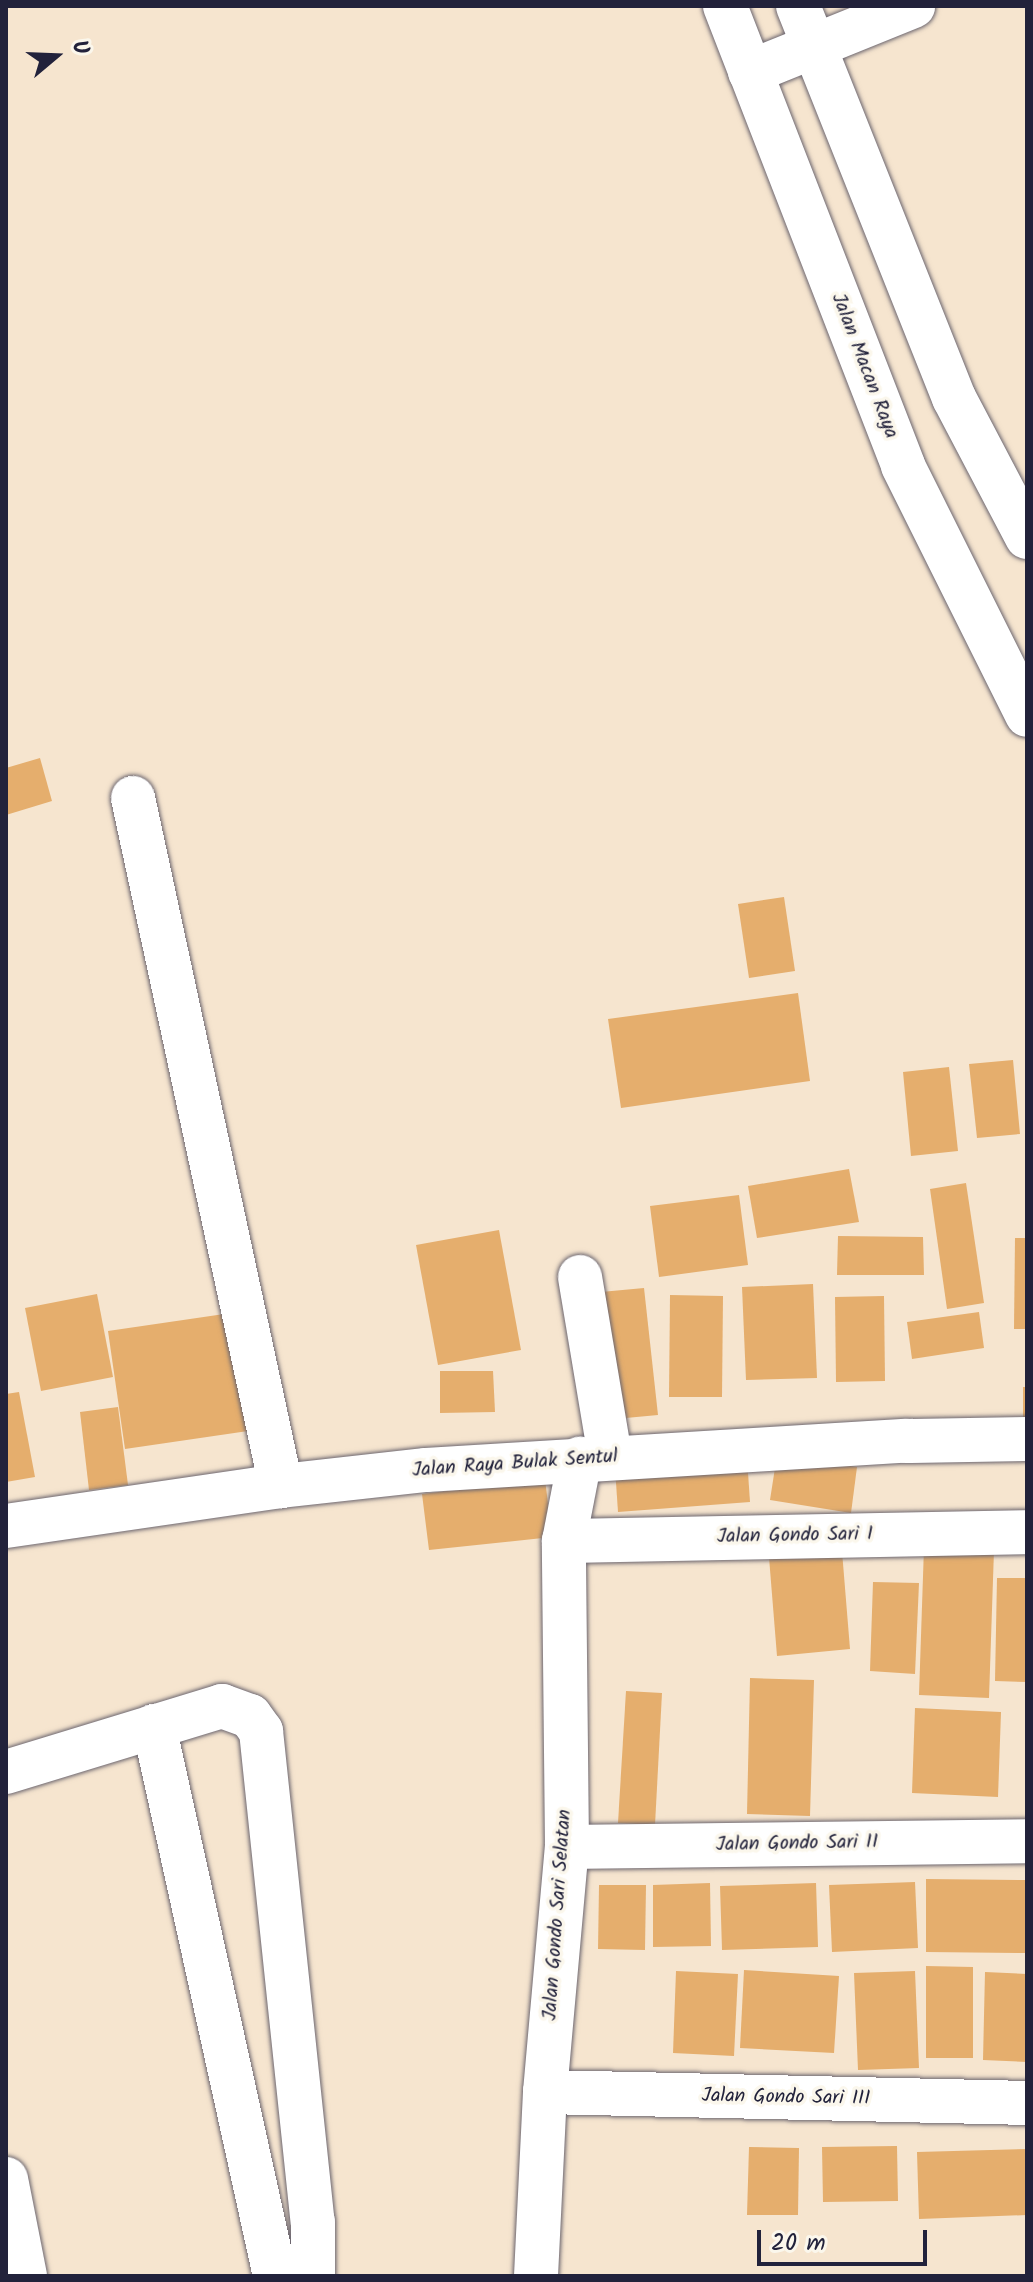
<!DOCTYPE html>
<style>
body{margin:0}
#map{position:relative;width:1033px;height:2282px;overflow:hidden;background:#f6e5cf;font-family:Kalam,sans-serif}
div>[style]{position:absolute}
.building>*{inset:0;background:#e5ae6d}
.roads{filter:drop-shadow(0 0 2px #6c666f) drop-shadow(0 0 2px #6c666f)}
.minor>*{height:44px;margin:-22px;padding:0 22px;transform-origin:22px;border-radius:22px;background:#fff}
span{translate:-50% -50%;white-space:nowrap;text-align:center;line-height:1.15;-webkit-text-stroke:7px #fbf7ec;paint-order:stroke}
.street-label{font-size:20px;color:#22223b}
.frame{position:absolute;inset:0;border:8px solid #22223b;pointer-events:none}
.north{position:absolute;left:16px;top:16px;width:80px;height:80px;-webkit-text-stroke:6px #fbf7ec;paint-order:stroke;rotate:71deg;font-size:22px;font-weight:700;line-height:32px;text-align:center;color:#22223b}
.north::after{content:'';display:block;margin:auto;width:28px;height:36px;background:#22223b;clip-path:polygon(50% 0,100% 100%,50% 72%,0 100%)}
.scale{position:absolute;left:757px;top:2230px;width:170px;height:36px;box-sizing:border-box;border:4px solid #22223b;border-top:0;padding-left:10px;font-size:24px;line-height:28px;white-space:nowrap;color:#22223b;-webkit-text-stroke:6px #fbf7ec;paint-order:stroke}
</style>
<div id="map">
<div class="building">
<i style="clip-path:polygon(40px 758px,52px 801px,6px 815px,6px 768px)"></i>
<i style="clip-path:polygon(784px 897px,795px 971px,749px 978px,738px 904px)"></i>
<i style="clip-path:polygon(798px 993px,810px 1081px,621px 1108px,608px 1019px)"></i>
<i style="clip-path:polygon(1013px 1060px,1020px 1134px,977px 1138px,969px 1064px)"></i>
<i style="clip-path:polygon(949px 1067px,958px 1151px,911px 1156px,903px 1072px)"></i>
<i style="clip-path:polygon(849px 1169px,859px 1222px,757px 1238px,748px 1186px)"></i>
<i style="clip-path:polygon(966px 1183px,984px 1303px,947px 1309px,930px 1189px)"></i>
<i style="clip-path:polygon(739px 1195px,748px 1265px,659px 1277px,650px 1206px)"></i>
<i style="clip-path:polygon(499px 1230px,521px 1350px,438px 1365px,416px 1245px)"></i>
<i style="clip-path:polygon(838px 1236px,923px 1237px,924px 1275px,837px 1275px)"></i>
<i style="clip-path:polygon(1015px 1238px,1027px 1238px,1027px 1329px,1014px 1329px)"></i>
<i style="clip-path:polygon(813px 1284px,817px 1378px,746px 1380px,742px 1287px)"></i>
<i style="clip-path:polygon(644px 1288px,658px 1415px,615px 1419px,601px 1292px)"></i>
<i style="clip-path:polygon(97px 1294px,113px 1377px,41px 1391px,25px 1308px)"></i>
<i style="clip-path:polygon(670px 1295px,723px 1296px,722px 1397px,669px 1397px)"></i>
<i style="clip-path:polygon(884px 1296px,885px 1381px,836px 1382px,835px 1297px)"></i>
<i style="clip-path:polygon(979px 1312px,984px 1348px,912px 1359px,907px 1322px)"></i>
<i style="clip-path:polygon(231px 1313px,248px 1431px,125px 1449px,108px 1331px)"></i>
<i style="clip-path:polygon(440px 1371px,493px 1371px,495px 1412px,440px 1413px)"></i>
<i style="clip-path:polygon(1023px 1387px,1027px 1387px,1027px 1428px,1023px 1428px)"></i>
<i style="clip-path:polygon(19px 1392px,35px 1477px,6px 1482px,6px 1394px)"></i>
<i style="clip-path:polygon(118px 1407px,128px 1485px,89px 1490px,80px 1412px)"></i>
<i style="clip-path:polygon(777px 1455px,857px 1467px,851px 1513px,770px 1500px)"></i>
<i style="clip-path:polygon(747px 1458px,750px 1502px,618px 1512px,615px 1468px)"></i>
<i style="clip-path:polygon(545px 1479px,552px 1537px,429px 1550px,422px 1494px)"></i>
<i style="clip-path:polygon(841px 1539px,850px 1649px,777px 1656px,768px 1545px)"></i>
<i style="clip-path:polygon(924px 1547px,994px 1550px,989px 1698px,919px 1695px)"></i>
<i style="clip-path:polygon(997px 1578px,1027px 1578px,1027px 1682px,995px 1681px)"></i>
<i style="clip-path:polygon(873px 1582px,919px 1583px,915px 1674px,870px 1671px)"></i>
<i style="clip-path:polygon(750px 1678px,814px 1680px,810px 1816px,747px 1814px)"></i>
<i style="clip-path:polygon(626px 1691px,662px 1693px,655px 1825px,618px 1823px)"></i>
<i style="clip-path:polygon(915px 1708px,1001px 1712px,998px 1797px,912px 1793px)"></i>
<i style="clip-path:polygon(926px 1879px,1027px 1880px,1027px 1953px,926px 1952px)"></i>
<i style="clip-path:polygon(915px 1882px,918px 1948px,832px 1952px,829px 1885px)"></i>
<i style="clip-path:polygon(710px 1883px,711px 1946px,653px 1947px,653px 1885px)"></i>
<i style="clip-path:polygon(816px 1883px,818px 1947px,722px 1950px,720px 1886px)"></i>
<i style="clip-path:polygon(599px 1885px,646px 1885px,645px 1950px,598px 1949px)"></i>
<i style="clip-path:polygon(926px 1966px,973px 1967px,973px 2058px,926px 2058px)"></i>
<i style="clip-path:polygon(744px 1970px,839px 1976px,834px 2053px,740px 2048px)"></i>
<i style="clip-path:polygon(676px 1971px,738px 1974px,734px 2056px,673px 2053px)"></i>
<i style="clip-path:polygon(915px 1971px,919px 2068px,858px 2070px,854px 1973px)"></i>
<i style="clip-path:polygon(985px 1972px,1027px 1974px,1027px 2062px,983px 2060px)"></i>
<i style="clip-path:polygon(897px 2146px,898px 2201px,823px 2202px,822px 2147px)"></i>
<i style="clip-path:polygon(749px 2147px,799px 2148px,798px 2215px,747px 2215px)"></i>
<i style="clip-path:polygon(1027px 2149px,1027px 2215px,919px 2219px,917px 2152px)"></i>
</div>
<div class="roads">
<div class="minor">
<i style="left:725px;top:6px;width:493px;rotate:68.8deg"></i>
<i style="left:903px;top:466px;width:278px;rotate:63.5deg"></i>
<i style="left:798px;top:6px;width:422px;rotate:68.3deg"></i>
<i style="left:954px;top:398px;width:157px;rotate:62.3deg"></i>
<i style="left:750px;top:72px;width:176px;rotate:-22deg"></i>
<i style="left:133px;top:798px;width:704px;rotate:77.86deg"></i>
<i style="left:580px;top:1277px;width:182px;rotate:80.5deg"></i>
<i style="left:6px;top:1526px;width:278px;rotate:-8.3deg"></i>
<i style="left:281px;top:1486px;width:146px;rotate:-6.3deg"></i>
<i style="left:426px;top:1470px;width:481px;rotate:-3.5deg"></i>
<i style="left:906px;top:1441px;width:121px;rotate:-0.9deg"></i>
<i style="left:564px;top:1541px;width:463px;rotate:-1.1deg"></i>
<i style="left:154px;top:1726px;width:563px;rotate:77.59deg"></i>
<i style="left:6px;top:1772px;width:226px;rotate:-17deg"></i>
<i style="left:222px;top:1706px;width:30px;rotate:20deg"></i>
<i style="left:250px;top:1716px;width:19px;rotate:54deg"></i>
<i style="left:261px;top:1731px;width:494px;rotate:84deg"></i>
<i style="left:313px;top:2222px;width:54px;rotate:90deg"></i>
<i style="left:567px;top:1847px;width:460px;rotate:-0.7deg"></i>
<i style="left:545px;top:2092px;width:482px;rotate:1.3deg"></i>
<i style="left:6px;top:2179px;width:99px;rotate:78.9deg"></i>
<i style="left:536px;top:2276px;width:184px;rotate:-87.2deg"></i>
<i style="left:545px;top:2092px;width:246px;rotate:-84.9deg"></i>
<i style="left:567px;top:1847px;width:306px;rotate:-90.6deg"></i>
<i style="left:564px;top:1541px;width:84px;rotate:-79deg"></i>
</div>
</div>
<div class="street-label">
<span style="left:864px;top:366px;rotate:69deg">Jalan Macan Raya</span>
<span style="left:515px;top:1464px;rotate:-4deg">Jalan Raya Bulak Sentul</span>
<span style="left:795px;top:1536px;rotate:-1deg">Jalan Gondo Sari I</span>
<span style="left:797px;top:1844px;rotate:-1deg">Jalan Gondo Sari II</span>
<span style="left:558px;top:1915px;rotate:-86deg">Jalan Gondo Sari Selatan</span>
<span style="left:786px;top:2098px;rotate:1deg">Jalan Gondo Sari III</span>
</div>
<div class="frame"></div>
<div class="north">U</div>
<div class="scale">20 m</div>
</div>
